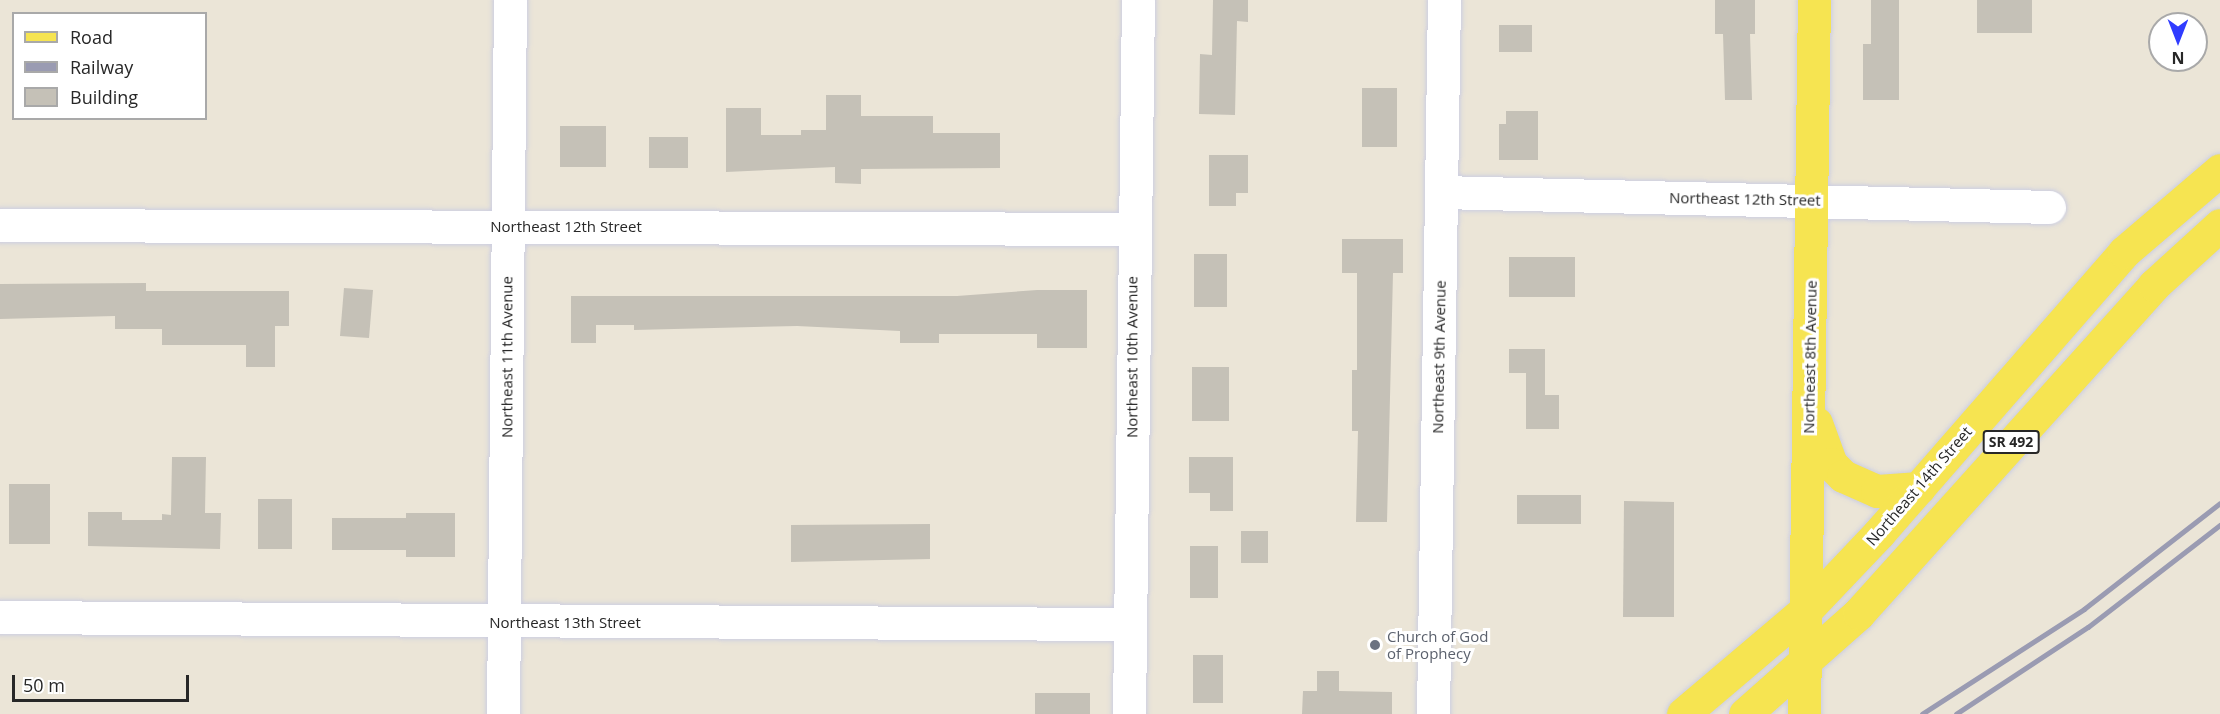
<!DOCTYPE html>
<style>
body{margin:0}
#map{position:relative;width:2220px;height:714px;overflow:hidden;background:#ebe5d7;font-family:"Open Sans",sans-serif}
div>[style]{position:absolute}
.building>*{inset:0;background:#c5c1b7}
.roads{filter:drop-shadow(0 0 2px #cccee1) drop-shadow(0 0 2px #cccee1)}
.minor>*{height:33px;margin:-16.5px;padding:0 16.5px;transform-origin:16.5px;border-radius:16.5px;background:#fff}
.major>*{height:33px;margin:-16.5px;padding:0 16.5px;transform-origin:16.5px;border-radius:16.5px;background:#f6e451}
.rail>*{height:4.5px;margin:-2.25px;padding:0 2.25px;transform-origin:2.25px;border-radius:2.25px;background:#9a9bb2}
.dots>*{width:16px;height:16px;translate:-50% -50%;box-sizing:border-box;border:3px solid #fff;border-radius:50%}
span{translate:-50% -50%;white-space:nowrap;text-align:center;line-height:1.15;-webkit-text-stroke:6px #fff;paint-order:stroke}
.shield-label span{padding:2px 4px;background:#fff;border:2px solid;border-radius:4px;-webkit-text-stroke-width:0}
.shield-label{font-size:14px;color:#272727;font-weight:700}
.street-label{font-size:15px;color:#272727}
.worship-label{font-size:15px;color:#5b616d}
.left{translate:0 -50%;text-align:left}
.legend{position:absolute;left:12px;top:12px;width:195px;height:108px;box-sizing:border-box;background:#fff;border:2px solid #a9a9a9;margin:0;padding:8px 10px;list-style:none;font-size:18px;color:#272727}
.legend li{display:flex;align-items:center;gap:12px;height:30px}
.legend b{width:30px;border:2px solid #a9a9a9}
.north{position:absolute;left:2148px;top:12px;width:60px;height:60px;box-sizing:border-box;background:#fff;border:2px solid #a9a9a9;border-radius:50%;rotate:180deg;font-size:16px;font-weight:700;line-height:24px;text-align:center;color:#272727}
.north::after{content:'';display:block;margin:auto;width:21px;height:27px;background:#303cff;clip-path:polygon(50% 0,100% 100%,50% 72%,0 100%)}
.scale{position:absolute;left:12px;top:675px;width:177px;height:27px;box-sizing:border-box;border:3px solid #272727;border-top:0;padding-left:8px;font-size:18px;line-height:21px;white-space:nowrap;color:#272727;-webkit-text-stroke:4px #fff;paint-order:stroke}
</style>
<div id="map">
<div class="building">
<i style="clip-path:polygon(1213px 0,1248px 0,1248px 22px,1237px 21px,1235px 115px,1199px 114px,1200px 54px,1212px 55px)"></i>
<i style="clip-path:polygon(1715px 0,1755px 0,1755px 34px,1750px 34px,1752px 100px,1725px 100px,1723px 34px,1715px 34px)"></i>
<i style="clip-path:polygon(1871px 0,1899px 0,1899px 100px,1863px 100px,1863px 44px,1871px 44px)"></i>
<i style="clip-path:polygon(1977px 0,2032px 0,2032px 33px,1977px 33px)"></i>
<i style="clip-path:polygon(1499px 25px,1532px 25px,1532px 52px,1499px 52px)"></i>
<i style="clip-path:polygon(1362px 88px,1397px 88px,1397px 147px,1362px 147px)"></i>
<i style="clip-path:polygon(826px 95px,861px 95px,861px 116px,933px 116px,933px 133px,1000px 133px,1000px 168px,861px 169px,861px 184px,835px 183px,835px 167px,726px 172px,726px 108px,761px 108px,761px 135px,801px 135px,801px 130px,826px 130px)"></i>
<i style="clip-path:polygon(1506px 111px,1538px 111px,1538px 160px,1499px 160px,1499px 124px,1506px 124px)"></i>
<i style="clip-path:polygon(560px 126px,606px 126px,606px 167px,560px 167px)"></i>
<i style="clip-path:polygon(649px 137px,688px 137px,688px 168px,649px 168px)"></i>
<i style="clip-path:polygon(1209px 155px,1248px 155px,1248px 193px,1236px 193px,1236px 206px,1209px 206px)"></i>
<i style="clip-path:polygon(1342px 239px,1403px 239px,1403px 273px,1393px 273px,1387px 522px,1356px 522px,1358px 431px,1352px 431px,1352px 370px,1357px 370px,1357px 273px,1342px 273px)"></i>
<i style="clip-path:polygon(1194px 254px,1227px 254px,1227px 307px,1194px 307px)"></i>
<i style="clip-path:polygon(1509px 257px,1575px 257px,1575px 297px,1509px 297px)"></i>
<i style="clip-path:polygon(146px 283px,146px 291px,289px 291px,289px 326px,275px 326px,275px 367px,246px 367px,246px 345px,162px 345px,162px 329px,115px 329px,115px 316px,0 319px,0 284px)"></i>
<i style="clip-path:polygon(344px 288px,373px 290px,369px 338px,340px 336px)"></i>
<i style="clip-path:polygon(1037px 290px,1087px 290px,1087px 348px,1037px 348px,1037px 334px,939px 334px,939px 343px,900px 343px,900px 331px,797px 326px,634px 330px,634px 325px,596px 325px,596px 343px,571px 343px,571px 296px,957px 296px)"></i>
<i style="clip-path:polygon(1509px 349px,1545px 349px,1545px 395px,1559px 395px,1559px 429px,1526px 429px,1526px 373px,1509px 373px)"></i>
<i style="clip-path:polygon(1192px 367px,1229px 367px,1229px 421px,1192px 421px)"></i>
<i style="clip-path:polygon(172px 457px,206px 457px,205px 513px,221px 513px,220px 549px,88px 546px,88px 512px,122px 512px,122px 520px,162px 520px,162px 514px,171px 515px)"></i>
<i style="clip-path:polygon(1189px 457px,1233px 457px,1233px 511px,1210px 511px,1210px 493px,1189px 493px)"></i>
<i style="clip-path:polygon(9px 484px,50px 484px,50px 544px,9px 544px)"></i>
<i style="clip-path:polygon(1517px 495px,1581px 495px,1581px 524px,1517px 524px)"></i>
<i style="clip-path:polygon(258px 499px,292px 499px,292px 549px,258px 549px)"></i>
<i style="clip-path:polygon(1624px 501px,1674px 502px,1674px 617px,1623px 617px)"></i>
<i style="clip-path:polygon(406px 513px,455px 513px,455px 557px,406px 557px,406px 550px,332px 550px,332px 518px,406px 518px)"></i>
<i style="clip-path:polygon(930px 524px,930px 559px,791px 562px,791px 525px)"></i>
<i style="clip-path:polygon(1241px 531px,1268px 531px,1268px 563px,1241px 563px)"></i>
<i style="clip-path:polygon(1190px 546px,1218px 546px,1218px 598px,1190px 598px)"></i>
<i style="clip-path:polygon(1193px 655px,1223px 655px,1223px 703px,1193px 703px)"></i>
<i style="clip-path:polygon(1317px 671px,1339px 671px,1339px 691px,1392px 692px,1392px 714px,1302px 714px,1303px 691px,1317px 691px)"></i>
<i style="clip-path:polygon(1035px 693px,1090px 693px,1090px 714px,1035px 714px)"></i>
</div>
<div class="roads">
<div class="minor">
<i style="left:1441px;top:192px;width:608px;rotate:1.41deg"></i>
<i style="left:0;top:225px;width:1133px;rotate:0.2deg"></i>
<i style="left:0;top:617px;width:1129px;rotate:0.36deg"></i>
<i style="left:503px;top:714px;width:714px;rotate:-89.44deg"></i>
<i style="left:1129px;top:714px;width:714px;rotate:-89.28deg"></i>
<i style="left:1433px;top:714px;width:714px;rotate:-89.12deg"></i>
</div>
<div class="major">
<i style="left:1816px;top:423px;width:44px;rotate:69.9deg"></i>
<i style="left:1831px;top:464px;width:17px;rotate:45deg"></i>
<i style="left:1843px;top:476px;width:37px;rotate:24deg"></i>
<i style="left:1877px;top:491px;width:42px;rotate:-4.1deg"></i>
<i style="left:1683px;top:714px;width:162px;rotate:-40.3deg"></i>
<i style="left:1807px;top:609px;width:106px;rotate:-46.5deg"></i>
<i style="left:1880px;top:532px;width:371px;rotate:-48.9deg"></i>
<i style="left:2124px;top:252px;width:126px;rotate:-40.5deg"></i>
<i style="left:1745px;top:714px;width:152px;rotate:-41.5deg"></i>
<i style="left:1859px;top:613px;width:441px;rotate:-48deg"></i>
<i style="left:2154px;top:285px;width:89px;rotate:-42.3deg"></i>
<i style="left:1804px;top:714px;width:714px;rotate:-89.2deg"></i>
</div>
</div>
<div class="rail">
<i style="left:1922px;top:714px;width:193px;rotate:-32.9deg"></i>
<i style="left:2084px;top:609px;width:172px;rotate:-37.9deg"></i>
<i style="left:1956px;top:714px;width:158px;rotate:-33.4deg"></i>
<i style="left:2088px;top:627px;width:167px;rotate:-37.7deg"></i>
</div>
<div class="dots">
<i style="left:1375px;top:645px;background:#6b7280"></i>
</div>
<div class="shield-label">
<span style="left:2011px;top:442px">SR 492</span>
</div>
<div class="street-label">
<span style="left:1745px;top:199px;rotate:1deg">Northeast 12th Street</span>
<span style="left:566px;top:227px">Northeast 12th Street</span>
<span style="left:507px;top:357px;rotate:-90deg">Northeast 11th Avenue</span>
<span style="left:1132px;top:357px;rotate:-90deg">Northeast 10th Avenue</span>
<span style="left:1439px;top:357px;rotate:-89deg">Northeast 9th Avenue</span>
<span style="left:1810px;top:357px;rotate:-89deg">Northeast 8th Avenue</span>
<span style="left:1919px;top:486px;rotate:-49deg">Northeast 14th Street</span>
<span style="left:565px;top:623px">Northeast 13th Street</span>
</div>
<div class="worship-label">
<span class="left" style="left:1387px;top:645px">Church of God<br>of Prophecy</span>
</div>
<ul class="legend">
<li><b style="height:8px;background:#f6e451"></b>Road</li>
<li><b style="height:8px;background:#9a9bb2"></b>Railway</li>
<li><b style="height:16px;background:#c5c1b7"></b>Building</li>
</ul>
<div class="north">N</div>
<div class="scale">50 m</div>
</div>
